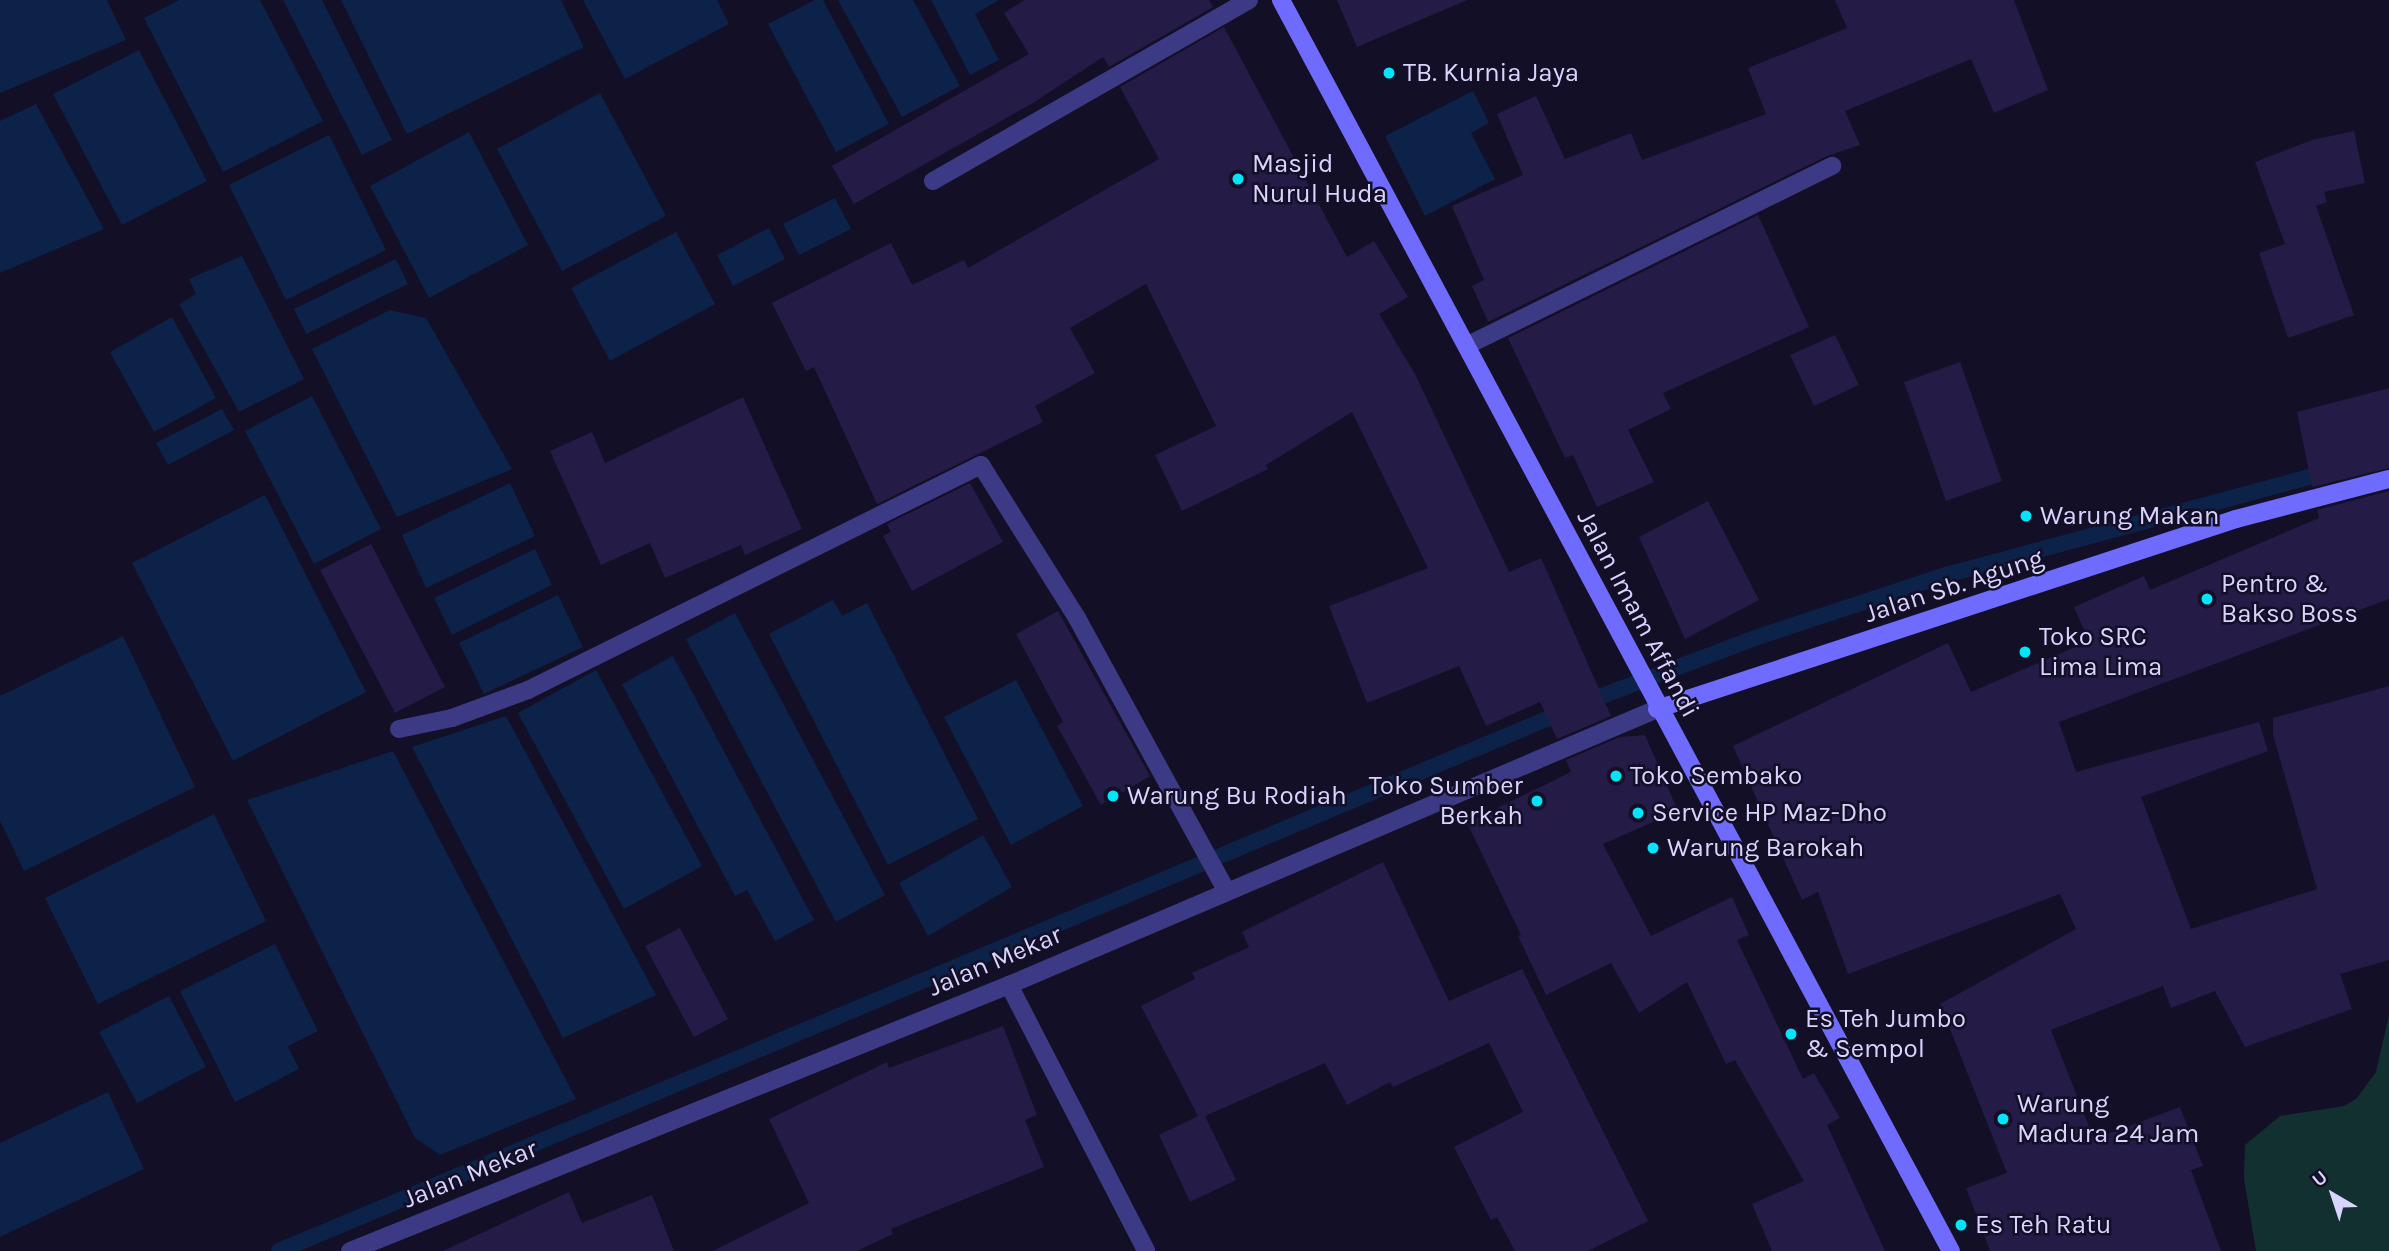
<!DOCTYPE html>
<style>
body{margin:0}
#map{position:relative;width:2389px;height:1251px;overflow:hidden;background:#130f26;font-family:Karla,sans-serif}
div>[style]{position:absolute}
.green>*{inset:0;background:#12302f}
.water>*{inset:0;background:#0c2248}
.stream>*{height:16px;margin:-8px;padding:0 8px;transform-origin:8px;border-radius:8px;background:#0c2248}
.building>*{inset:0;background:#241b47}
.street>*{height:18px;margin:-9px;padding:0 9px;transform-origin:9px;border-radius:9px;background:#3d3a85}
.secondary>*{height:18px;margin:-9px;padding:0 9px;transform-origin:9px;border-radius:9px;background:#6f6bff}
.dots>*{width:19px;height:19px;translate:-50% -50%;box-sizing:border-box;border:4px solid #130f26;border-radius:50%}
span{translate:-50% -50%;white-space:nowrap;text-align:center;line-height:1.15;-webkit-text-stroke:5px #130f26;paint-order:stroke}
.poi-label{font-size:26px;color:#d9d4ff}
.left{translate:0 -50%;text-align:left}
.right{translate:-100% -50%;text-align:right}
.street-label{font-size:26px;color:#d9d4ff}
.north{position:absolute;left:2298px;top:1160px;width:70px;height:70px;-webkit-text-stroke:5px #130f26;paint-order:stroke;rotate:321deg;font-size:19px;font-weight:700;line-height:28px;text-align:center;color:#d9d4ff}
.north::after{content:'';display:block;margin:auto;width:24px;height:32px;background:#d9d4ff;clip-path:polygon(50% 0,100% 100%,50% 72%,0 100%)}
</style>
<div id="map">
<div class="green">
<i style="clip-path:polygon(2389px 1015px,2389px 1251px,2256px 1251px,2244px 1179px,2245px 1145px,2280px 1116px,2344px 1106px,2356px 1099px,2376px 1072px)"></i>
</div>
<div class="water">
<i style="clip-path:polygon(0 0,107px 0,126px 40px,0 93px)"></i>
<i style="clip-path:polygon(179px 0,260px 0,323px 121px,223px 172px,144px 18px)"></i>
<i style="clip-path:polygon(283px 0,322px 0,392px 140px,362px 155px)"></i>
<i style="clip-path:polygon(341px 0,561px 0,584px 47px,407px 134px)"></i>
<i style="clip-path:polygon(583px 0,717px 0,729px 24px,625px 79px)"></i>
<i style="clip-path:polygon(815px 0,823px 0,889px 124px,836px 152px,768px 24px)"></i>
<i style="clip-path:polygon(838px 0,913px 0,960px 86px,902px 117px)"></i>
<i style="clip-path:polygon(931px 0,999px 0,975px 14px,999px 60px,970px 75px)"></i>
<i style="clip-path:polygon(139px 50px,207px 181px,122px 225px,53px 94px)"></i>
<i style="clip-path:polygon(1473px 91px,1489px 123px,1471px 133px,1495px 179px,1425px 216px,1385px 136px)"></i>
<i style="clip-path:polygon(600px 93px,666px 216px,562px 271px,497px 149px)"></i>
<i style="clip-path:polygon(36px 104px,104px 229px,0 273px,0 121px)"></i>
<i style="clip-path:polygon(469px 132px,528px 245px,429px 298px,370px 186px)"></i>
<i style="clip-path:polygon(329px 135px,386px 250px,286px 300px,229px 185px)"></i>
<i style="clip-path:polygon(835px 198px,851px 229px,799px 255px,783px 224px)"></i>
<i style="clip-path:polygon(769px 228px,785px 259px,733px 286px,717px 255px)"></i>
<i style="clip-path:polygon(676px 232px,715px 304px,610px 361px,571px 288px)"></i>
<i style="clip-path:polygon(242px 256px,304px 379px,239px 412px,179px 304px,196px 294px,189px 279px)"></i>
<i style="clip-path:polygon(396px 259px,408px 284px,306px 334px,294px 309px)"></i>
<i style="clip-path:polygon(390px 310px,426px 318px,512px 469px,397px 517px,312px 349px)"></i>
<i style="clip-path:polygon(172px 317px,216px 398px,154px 432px,110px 352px)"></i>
<i style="clip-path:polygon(312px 396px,381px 529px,314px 564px,245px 431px)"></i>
<i style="clip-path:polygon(222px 409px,234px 430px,168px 465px,156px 443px)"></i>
<i style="clip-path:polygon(510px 483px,535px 536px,426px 588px,402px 535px)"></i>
<i style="clip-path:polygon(265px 495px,366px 692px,233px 761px,132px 563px)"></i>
<i style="clip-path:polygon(535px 549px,552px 585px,452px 635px,434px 598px)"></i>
<i style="clip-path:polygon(558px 595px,583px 647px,484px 694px,459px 643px)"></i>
<i style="clip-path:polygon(833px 600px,842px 616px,867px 603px,978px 819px,888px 865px,769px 634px)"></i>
<i style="clip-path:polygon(735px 613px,885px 895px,836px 922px,686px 639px)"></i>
<i style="clip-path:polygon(123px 636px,195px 787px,24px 871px,0 821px,0 696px)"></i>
<i style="clip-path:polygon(673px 656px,814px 920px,775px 941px,747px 890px,735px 896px,622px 684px)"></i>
<i style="clip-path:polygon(596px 670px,702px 866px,624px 909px,518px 713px)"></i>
<i style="clip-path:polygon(1016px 680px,1083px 806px,1011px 845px,944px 717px)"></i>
<i style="clip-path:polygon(506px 716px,656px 995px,563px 1038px,412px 747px)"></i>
<i style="clip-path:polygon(393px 751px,576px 1099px,440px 1155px,415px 1138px,247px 800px)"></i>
<i style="clip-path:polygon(214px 814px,266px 921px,98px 1004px,45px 898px)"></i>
<i style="clip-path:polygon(983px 835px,1012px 887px,928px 936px,899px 883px)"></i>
<i style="clip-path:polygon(275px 944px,318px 1031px,288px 1046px,299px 1069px,235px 1102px,180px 991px)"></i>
<i style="clip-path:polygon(169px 996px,206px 1067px,137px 1103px,99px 1032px)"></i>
<i style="clip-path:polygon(108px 1092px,144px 1169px,0 1237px,0 1143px)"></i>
</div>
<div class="stream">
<i style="left:279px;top:1251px;width:1432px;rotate:-22.77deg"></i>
<i style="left:1599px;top:697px;width:167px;rotate:-20.7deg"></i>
<i style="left:1755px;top:638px;width:201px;rotate:-18.3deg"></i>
<i style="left:1946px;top:575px;width:396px;rotate:-15.1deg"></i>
</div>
<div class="building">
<i style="clip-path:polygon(1024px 0,1209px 0,1213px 7px,1109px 67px,1103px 57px,1033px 103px,854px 204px,832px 166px,1029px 54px,1004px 13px)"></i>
<i style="clip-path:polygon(1337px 0,1467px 0,1357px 47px)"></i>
<i style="clip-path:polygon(1835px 0,2014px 0,2048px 90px,1994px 113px,1971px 59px,1845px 111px,1860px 145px,1827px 156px,1488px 322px,1472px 286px,1484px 280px,1452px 206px,1523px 175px,1497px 114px,1536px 96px,1565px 159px,1631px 133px,1642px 160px,1766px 114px,1748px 68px,1847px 28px)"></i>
<i style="clip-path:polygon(1224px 27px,1347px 257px,1374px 241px,1408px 297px,1379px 314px,1415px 374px,1509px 572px,1541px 558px,1611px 716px,1557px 739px,1540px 702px,1486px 726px,1459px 666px,1367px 703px,1329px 606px,1428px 568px,1352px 412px,1266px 465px,1268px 469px,1182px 511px,1155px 455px,1216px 426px,1146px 284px,1070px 328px,1095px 373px,1035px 406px,1043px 422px,877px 504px,814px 367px,806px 371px,772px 303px,891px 243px,912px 285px,964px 260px,968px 268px,1159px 159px,1120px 87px)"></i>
<i style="clip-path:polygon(2354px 131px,2365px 183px,2324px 192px,2327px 202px,2316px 206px,2354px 315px,2288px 338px,2259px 253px,2285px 244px,2255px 162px,2312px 140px)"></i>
<i style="clip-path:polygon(1758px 215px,1809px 327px,1663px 393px,1671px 409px,1628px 430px,1654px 482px,1597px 507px,1573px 455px,1565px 458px,1508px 338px)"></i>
<i style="clip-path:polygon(1835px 335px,1859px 385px,1814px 406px,1790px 355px)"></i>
<i style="clip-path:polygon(1960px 362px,2002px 481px,1946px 501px,1904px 382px)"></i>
<i style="clip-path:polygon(2389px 388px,2389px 468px,2312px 487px,2297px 412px)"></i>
<i style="clip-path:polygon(743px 397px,802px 529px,745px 555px,741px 545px,665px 578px,650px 543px,601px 565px,550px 451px,592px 432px,605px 463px)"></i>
<i style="clip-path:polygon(970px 483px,1003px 542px,912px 591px,883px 536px,891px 532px,887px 524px)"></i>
<i style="clip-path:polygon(2389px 491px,2389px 599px,2059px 722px,2076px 772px,2259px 722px,2268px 751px,2141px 797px,2191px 929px,2317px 889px,2273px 735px,2273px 718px,2389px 686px,2389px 960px,2340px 974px,2352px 1009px,2245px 1047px,2215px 991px,2171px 1008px,2163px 986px,2051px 1030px,2094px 1139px,2180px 1107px,2203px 1166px,2191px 1170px,2221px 1251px,1990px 1251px,1966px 1188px,2007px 1173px,1940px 1004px,2076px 929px,2060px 894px,1848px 974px,1818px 892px,1802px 900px,1733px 746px,1948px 643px,1971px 692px,2089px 641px,2074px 607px,2144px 576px,2150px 590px,2319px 518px,2317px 510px)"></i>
<i style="clip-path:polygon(1708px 501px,1759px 600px,1685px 639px,1639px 537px)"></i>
<i style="clip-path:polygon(371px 544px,445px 687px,395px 713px,320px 570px)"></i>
<i style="clip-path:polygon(1058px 611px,1150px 776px,1101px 805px,1057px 726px,1063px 722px,1016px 634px)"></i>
<i style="clip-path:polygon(1645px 735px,1678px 811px,1603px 844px,1651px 936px,1732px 897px,1749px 935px,1737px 940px,1803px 1079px,1814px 1073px,1840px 1118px,1827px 1125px,1885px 1251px,1772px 1251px,1752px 1204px,1804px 1181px,1735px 1060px,1726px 1064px,1687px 982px,1639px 1013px,1611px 963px,1546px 995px,1518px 936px,1521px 935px,1467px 823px,1571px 772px,1566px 760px,1620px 737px)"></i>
<i style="clip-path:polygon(1383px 862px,1449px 1001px,1522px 969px,1648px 1221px,1588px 1251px,1515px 1251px,1497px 1217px,1491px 1220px,1454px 1147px,1523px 1112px,1489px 1043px,1393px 1087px,1390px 1082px,1347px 1105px,1325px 1063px,1205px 1116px,1236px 1180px,1190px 1202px,1159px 1135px,1198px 1116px,1141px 1006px,1195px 979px,1192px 973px,1249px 947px,1242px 932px)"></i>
<i style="clip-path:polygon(680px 928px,728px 1019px,694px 1037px,645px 946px)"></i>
<i style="clip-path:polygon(1003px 1026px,1037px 1115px,1025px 1120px,1044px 1167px,891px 1229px,893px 1234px,857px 1251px,713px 1251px,809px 1203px,769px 1119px,887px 1062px,889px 1068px)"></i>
<i style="clip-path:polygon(569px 1192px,582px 1223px,652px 1195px,674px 1251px,443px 1251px)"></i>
</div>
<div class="street">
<i style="left:933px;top:181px;width:364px;rotate:-29.8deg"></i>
<i style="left:1468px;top:345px;width:406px;rotate:-26.2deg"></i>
<i style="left:399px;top:729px;width:54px;rotate:-11.7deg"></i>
<i style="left:452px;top:718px;width:81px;rotate:-20.2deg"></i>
<i style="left:528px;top:690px;width:506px;rotate:-26.41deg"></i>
<i style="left:981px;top:465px;width:181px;rotate:57.9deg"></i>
<i style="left:1077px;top:618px;width:312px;rotate:61.3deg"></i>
<i style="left:1009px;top:985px;width:299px;rotate:62.7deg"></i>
<i style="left:350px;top:1251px;width:711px;rotate:-21.98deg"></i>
<i style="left:1009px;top:985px;width:704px;rotate:-23.07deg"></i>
</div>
<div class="secondary">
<i style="left:1281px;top:0;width:1419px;rotate:61.83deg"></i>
<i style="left:1657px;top:709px;width:609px;rotate:-18.17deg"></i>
<i style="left:2236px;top:519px;width:158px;rotate:-14.7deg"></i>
</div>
<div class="dots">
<i style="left:1389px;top:73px;background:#00e5ff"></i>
<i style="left:1238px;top:179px;background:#00e5ff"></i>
<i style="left:2026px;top:516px;background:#00e5ff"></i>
<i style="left:2207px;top:599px;background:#00e5ff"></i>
<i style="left:2025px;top:652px;background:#00e5ff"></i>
<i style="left:1616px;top:776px;background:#00e5ff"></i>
<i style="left:1113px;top:796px;background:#00e5ff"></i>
<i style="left:1537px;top:801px;background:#00e5ff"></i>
<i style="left:1638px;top:813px;background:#00e5ff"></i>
<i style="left:1653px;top:848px;background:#00e5ff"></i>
<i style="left:1791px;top:1034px;background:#00e5ff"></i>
<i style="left:2003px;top:1119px;background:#00e5ff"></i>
<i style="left:1961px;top:1225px;background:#00e5ff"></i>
</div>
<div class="poi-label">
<span class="left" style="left:1403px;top:73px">TB. Kurnia Jaya</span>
<span class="left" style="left:1252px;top:179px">Masjid<br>Nurul Huda</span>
<span class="left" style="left:2040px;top:516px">Warung Makan</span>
<span class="left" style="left:2221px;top:599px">Pentro &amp;<br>Bakso Boss</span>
<span class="left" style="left:2039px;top:652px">Toko SRC<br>Lima Lima</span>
<span class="left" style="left:1630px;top:776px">Toko Sembako</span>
<span class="right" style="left:1523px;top:801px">Toko Sumber<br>Berkah</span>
<span class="left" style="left:1127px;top:796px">Warung Bu Rodiah</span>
<span class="left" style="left:1652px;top:813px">Service HP Maz-Dho</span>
<span class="left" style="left:1667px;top:848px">Warung Barokah</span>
<span class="left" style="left:1805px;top:1034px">Es Teh Jumbo<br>&amp; Sempol</span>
<span class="left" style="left:2017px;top:1119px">Warung<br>Madura 24 Jam</span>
<span class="left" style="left:1975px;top:1225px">Es Teh Ratu</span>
</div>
<div class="street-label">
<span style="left:1954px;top:586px;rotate:-18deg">Jalan Sb. Agung</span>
<span style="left:1638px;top:614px;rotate:62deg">Jalan Imam Affandi</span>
<span style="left:995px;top:961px;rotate:-23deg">Jalan Mekar</span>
<span style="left:470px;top:1174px;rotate:-22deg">Jalan Mekar</span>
</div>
<div class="north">U</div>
</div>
